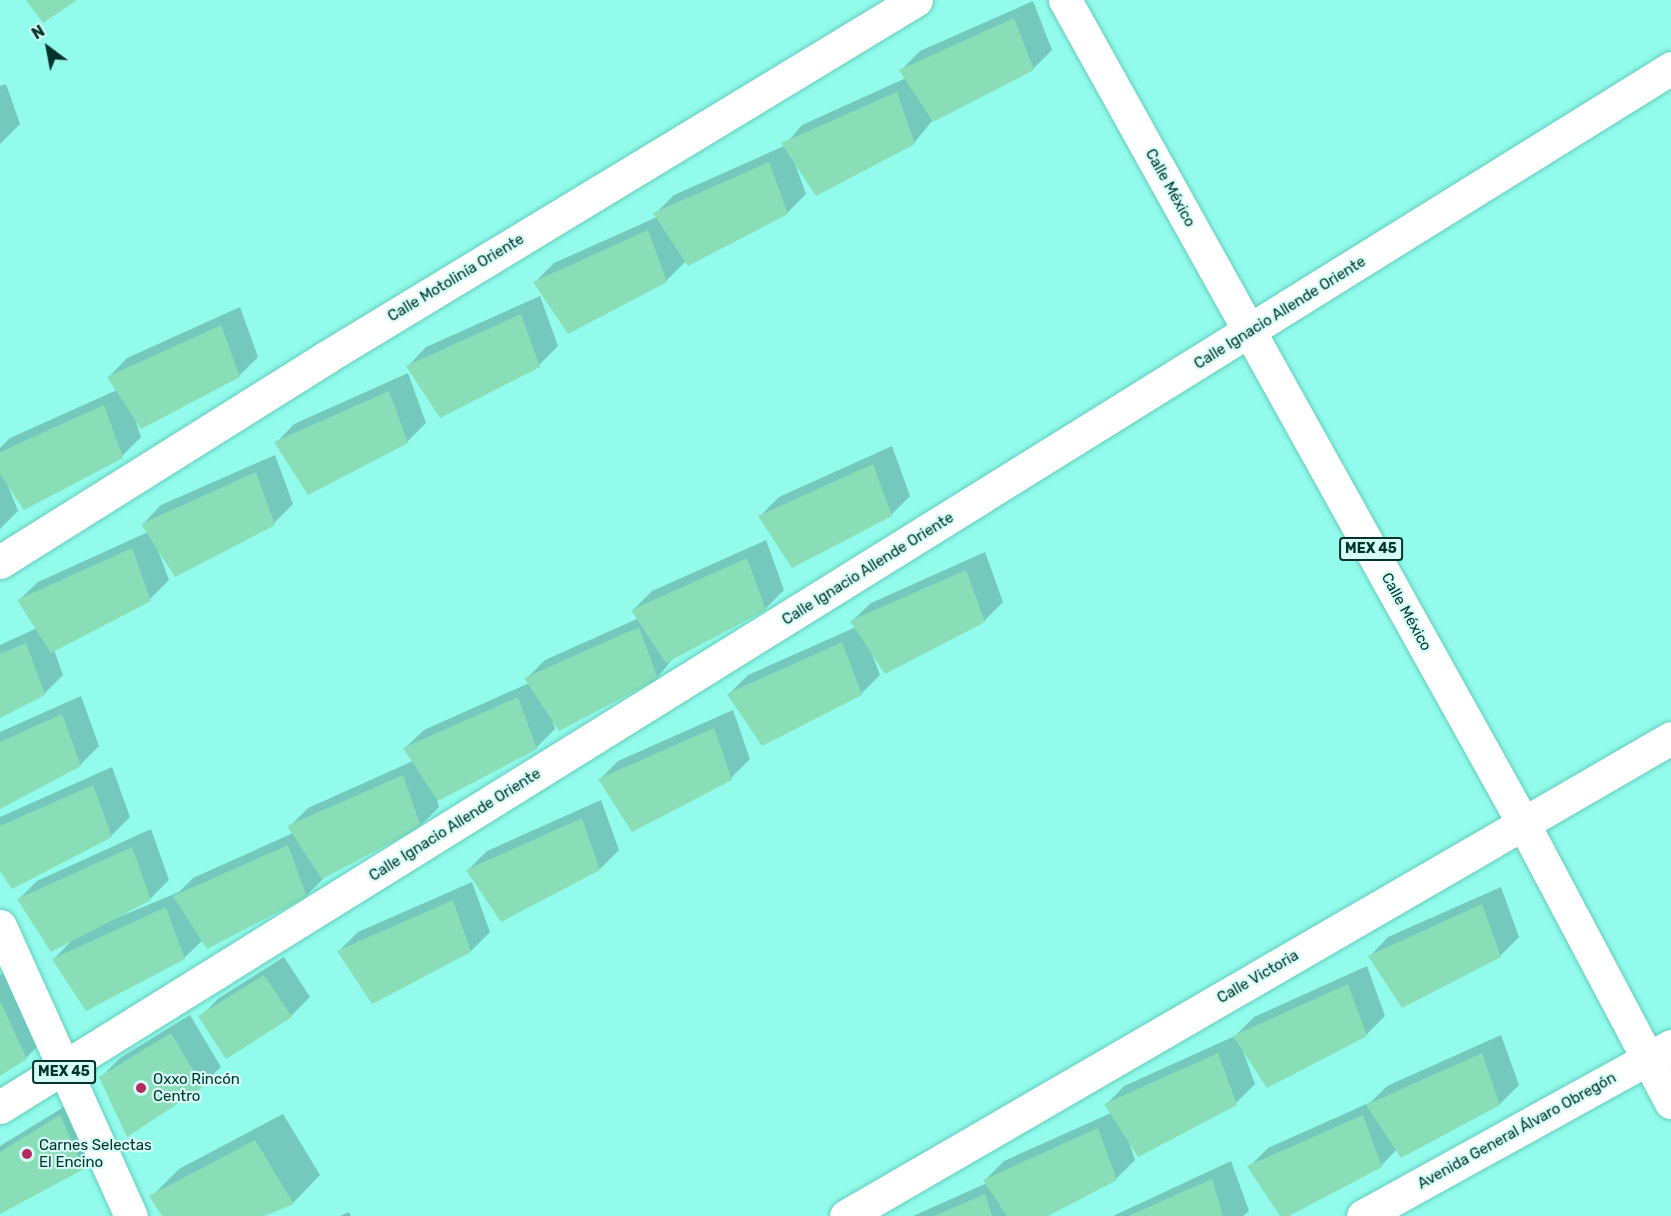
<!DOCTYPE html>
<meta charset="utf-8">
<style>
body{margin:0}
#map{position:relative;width:1671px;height:1216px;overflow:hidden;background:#92fbec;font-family:Rubik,sans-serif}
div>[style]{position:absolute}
.shadow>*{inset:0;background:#0003}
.building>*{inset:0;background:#89deb7}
.roads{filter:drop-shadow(0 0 2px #62ccbd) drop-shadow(0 0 2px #62ccbd)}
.street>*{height:33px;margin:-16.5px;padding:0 16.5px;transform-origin:16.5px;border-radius:16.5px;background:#fff}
.primary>*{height:33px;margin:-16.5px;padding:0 16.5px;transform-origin:16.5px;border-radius:16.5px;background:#fff}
.dots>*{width:16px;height:16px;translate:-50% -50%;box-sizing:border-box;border:3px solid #d5fcf5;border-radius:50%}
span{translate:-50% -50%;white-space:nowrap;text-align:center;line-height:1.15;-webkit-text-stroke:4.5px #d5fcf5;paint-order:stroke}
.shield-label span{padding:2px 4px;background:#d5fcf5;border:2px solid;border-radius:4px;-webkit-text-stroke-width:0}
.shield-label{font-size:14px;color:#02342e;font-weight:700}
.street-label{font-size:15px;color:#02342e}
.poi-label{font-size:15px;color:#02342e}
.left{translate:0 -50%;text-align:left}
.north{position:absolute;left:18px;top:18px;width:60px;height:60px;-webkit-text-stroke:4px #d5fcf5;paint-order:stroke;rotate:328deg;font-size:16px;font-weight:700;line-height:24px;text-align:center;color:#02342e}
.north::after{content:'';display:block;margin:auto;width:21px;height:27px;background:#02342e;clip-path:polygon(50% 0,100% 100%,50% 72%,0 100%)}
</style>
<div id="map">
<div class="shadow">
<i style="clip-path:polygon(1033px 1px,1052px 50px,1033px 69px,932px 121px,914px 143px,795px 164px,806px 194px,787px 213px,686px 261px,666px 281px,535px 282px,554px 263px,657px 217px,655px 214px,674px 195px,784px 146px,802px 125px,906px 78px,901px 70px,920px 51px)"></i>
<i style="clip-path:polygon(6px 84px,20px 124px,0 144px,0 86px)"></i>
<i style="clip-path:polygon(540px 296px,558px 346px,539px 365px,408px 366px,426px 347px)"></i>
<i style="clip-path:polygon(240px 307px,258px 357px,239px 376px,135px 419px,141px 437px,122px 456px,8px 486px,18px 511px,0 529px,0 448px,10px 438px,117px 390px,109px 377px,127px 358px)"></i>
<i style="clip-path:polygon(408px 373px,426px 423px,407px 442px,276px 443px,294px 424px)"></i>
<i style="clip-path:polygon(892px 446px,910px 496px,891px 515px,760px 516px,779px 497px)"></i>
<i style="clip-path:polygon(275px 455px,293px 504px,274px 523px,158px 550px,169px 580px,150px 599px,54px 650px,63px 675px,44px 694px,0 717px,0 645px,37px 628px,19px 600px,38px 582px,148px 532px,143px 524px,161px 505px)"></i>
<i style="clip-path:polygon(766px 540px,784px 590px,765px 609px,675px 656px,657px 678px,553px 722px,555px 729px,536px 748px,437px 800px,439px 807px,420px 826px,325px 877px,306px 896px,203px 940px,184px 958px,54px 959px,73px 939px,19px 899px,37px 881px,151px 829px,169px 880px,150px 899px,97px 926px,179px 892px,193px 878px,293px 833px,289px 827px,308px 808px,413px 761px,405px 748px,424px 730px,529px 683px,526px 679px,545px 660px,639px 618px,633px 610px,652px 591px)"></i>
<i style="clip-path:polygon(985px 552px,1003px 602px,984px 621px,872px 654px,880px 675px,861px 694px,729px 694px,748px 675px,856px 627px,852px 621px,871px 603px)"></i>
<i style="clip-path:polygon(81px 696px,99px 746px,80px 765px,0 807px,0 732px)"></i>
<i style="clip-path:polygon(733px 710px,750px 759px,731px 778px,600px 779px,618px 761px)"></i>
<i style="clip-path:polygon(112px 767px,130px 817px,111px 836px,0 868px,0 817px)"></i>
<i style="clip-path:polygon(601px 800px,619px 850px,600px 869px,468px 870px,487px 851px)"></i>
<i style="clip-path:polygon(472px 882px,490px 932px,471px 951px,339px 951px,358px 932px)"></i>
<i style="clip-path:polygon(1501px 887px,1519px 937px,1500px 956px,1370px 956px,1388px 937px)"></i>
<i style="clip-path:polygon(284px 957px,310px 997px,291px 1016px,200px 1017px,219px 998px)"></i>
<i style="clip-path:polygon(1367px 966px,1385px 1016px,1366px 1035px,1243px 1051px,1255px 1084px,1236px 1103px,1138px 1155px,1129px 1142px,1135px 1160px,1116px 1179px,1045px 1216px,913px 1216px,987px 1183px,985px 1180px,1004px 1161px,1111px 1113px,1106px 1105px,1124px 1086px,1235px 1036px,1254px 1017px)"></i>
<i style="clip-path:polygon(12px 968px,45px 1039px,26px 1058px,0 1074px,0 975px)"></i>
<i style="clip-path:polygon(190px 1015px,221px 1067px,202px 1085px,101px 1077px,120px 1058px)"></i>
<i style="clip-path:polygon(1501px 1035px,1519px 1085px,1500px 1104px,1397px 1149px,1381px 1166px,1282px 1216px,1249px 1167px,1268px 1148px,1371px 1102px,1387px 1086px)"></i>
<i style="clip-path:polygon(80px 1097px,102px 1149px,83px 1168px,0 1212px,0 1146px)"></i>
<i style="clip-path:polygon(283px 1114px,320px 1175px,293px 1203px,260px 1216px,164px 1216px,151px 1197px,179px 1169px)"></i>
<i style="clip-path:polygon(1231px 1161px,1249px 1211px,1243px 1216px,1113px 1216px)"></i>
<i style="clip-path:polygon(349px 1212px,351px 1216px,340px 1216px)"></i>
</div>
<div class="building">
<i style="clip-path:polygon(26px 0,77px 0,43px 23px)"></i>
<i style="clip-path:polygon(1014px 18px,1034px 70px,933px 122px,899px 70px)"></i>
<i style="clip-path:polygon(897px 92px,915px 144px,816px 196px,781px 143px)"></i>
<i style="clip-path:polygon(769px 162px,788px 214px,688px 266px,653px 213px)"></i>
<i style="clip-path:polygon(648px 230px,667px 282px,568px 334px,533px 282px)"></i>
<i style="clip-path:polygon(521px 314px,540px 367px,440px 418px,406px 366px)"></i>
<i style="clip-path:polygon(221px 325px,240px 377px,141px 429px,107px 377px)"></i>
<i style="clip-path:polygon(389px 391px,408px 443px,308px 495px,274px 442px)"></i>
<i style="clip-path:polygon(104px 405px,123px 458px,24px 510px,0 474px,0 452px)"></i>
<i style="clip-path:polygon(873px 464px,892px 516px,792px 568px,758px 516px)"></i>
<i style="clip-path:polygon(256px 472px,275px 525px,175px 577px,141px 524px)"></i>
<i style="clip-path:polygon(132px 548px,151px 601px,51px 653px,17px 600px)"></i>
<i style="clip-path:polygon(747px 558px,766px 610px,666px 663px,631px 610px)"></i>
<i style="clip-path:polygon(966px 570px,985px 622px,885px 674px,850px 621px)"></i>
<i style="clip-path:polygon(639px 627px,658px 679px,559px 731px,524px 678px)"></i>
<i style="clip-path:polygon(842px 642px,862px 695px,762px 746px,727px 694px)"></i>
<i style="clip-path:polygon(26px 643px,45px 695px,0 718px,0 654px)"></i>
<i style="clip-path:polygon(518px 697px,537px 749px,438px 801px,403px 748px)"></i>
<i style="clip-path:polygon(62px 714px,81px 766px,0 809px,0 742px)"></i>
<i style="clip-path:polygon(714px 728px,732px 780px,632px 832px,598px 779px)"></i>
<i style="clip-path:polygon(403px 775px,421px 827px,322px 879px,287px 826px)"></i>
<i style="clip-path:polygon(93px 785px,112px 837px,12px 889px,0 871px,0 826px)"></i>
<i style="clip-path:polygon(582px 818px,600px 870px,501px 922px,466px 870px)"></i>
<i style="clip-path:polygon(288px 845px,307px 897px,207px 949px,173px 896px)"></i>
<i style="clip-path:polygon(132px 847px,151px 900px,51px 952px,17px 899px)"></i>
<i style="clip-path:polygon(453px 900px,471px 952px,372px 1004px,337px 951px)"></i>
<i style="clip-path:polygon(1482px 904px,1501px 957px,1402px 1008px,1368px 956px)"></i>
<i style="clip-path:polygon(166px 907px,185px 959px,86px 1011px,52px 959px)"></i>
<i style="clip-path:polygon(264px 975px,292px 1017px,226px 1059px,198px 1016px)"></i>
<i style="clip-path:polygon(1348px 984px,1367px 1036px,1267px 1088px,1233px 1036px)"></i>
<i style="clip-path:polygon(0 1001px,27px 1059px,0 1076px)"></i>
<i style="clip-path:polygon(171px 1033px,203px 1087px,127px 1137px,99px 1077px)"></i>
<i style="clip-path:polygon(1218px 1053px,1237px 1105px,1138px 1157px,1104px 1104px)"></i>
<i style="clip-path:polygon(1482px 1053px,1500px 1105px,1401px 1158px,1366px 1105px)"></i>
<i style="clip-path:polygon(60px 1115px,84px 1169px,0 1214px,0 1152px)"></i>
<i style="clip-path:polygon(1363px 1115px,1382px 1167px,1289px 1216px,1280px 1216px,1247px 1166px)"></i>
<i style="clip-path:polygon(1098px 1128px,1117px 1180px,1048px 1216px,1007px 1216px,983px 1180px)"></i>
<i style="clip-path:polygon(255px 1140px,294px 1204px,264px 1216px,162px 1216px,149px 1196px)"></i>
<i style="clip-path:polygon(1212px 1179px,1223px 1216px,1128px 1216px)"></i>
<i style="clip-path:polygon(985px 1194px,992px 1216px,934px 1216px)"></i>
</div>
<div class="roads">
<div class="street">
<i style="left:0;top:562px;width:384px;rotate:-32.1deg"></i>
<i style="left:325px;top:358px;width:691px;rotate:-31.21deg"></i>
<i style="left:0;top:1107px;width:1968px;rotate:-31.87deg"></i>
<i style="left:846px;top:1216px;width:953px;rotate:-30.09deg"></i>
<i style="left:1363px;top:1216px;width:352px;rotate:-28.9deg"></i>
</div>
<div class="primary">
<i style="left:1065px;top:0;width:942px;rotate:60.9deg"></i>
<i style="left:1523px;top:823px;width:316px;rotate:62.1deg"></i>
<i style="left:0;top:926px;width:318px;rotate:65.7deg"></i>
</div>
</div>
<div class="dots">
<i style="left:141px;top:1088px;background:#b72a5f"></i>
<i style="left:27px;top:1154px;background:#b72a5f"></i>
</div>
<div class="shield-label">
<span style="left:1371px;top:549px">MEX 45</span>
<span style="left:64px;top:1072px">MEX 45</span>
</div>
<div class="street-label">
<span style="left:1170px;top:188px;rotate:61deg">Calle México</span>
<span style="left:456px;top:278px;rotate:-31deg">Calle Motolinía Oriente</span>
<span style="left:1280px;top:313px;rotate:-32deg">Calle Ignacio Allende Oriente</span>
<span style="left:868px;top:569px;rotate:-32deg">Calle Ignacio Allende Oriente</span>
<span style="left:1406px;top:612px;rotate:61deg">Calle México</span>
<span style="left:455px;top:825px;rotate:-32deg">Calle Ignacio Allende Oriente</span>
<span style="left:1258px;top:977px;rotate:-30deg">Calle Victoria</span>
<span style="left:1517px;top:1131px;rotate:-29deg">Avenida General Álvaro Obregón</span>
</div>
<div class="poi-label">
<span class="left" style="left:153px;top:1088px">Oxxo Rincón<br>Centro</span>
<span class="left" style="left:39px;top:1154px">Carnes Selectas<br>El Encino</span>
</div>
<div class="north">N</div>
</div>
